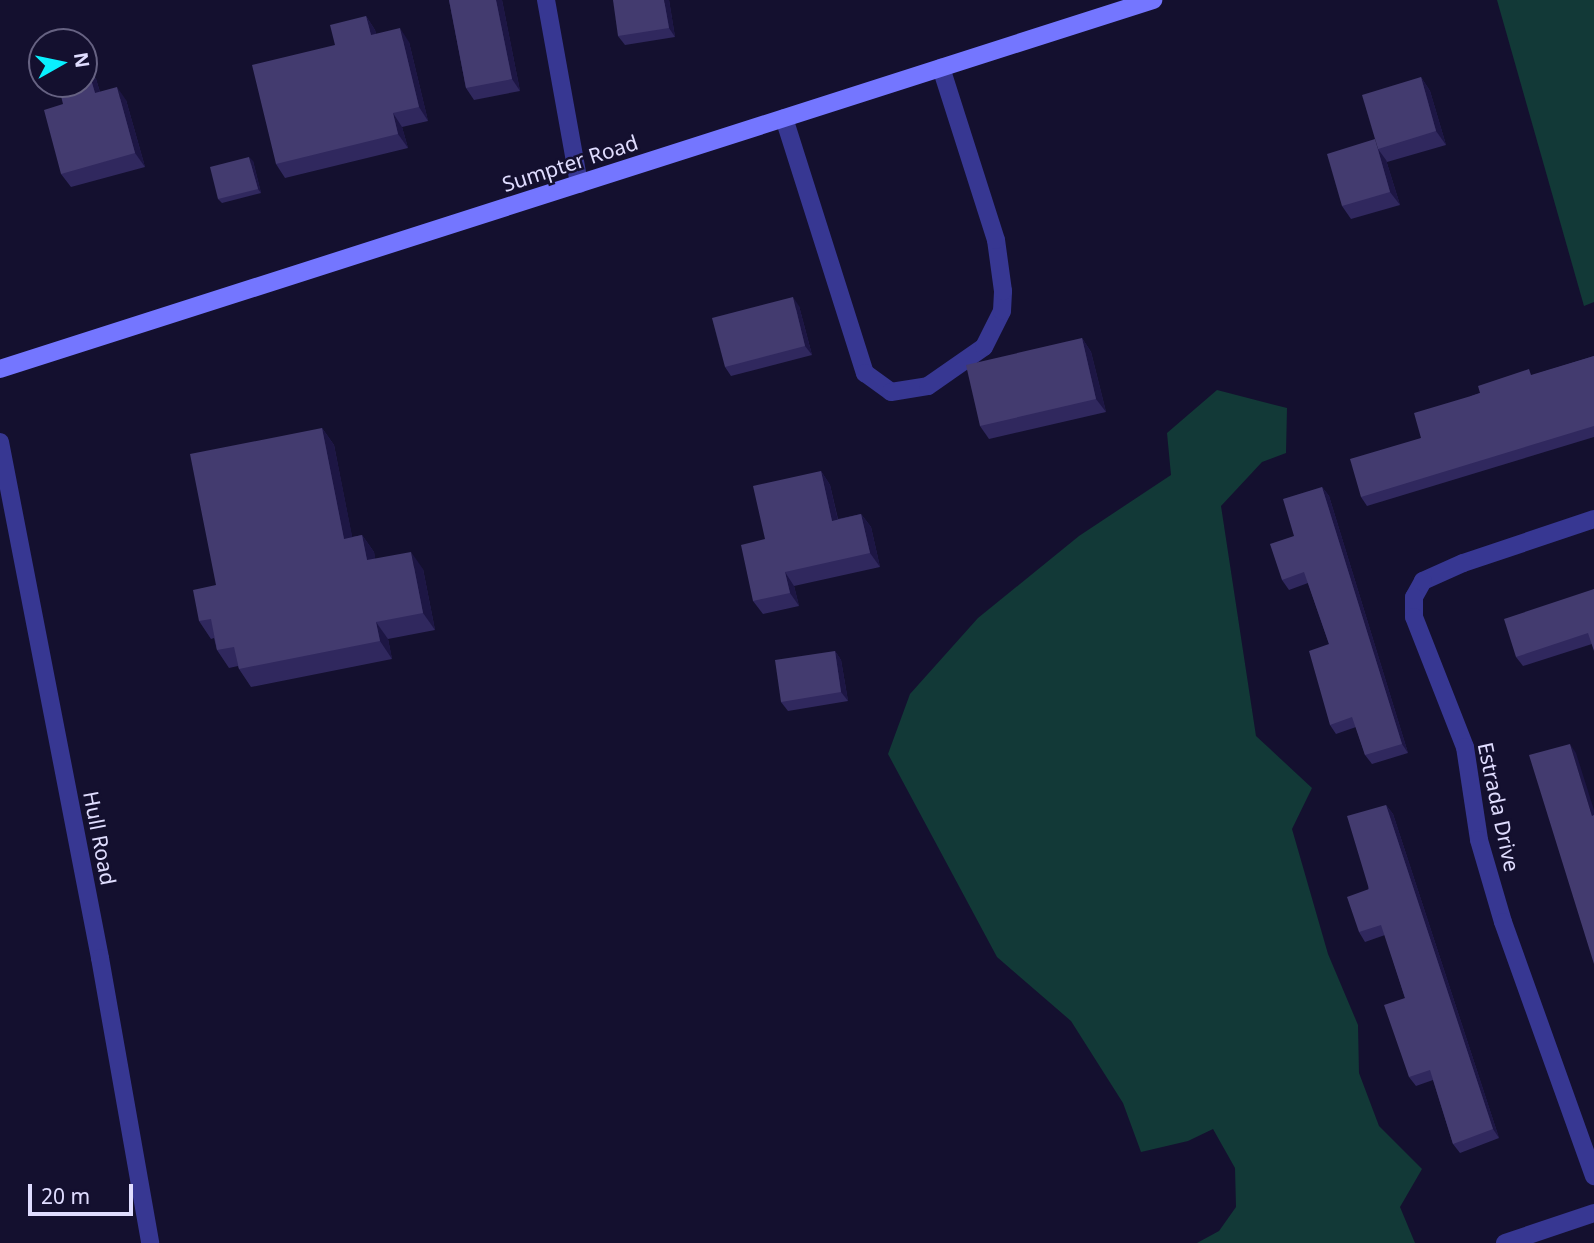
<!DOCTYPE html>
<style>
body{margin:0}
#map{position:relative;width:1594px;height:1243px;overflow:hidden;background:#14102f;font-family:"Noto Sans",sans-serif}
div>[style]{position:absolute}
.green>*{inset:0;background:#123937}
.lane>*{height:18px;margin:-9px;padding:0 9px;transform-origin:9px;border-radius:9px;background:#373792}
.street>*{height:18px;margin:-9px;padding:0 9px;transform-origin:9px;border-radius:9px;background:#373792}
.secondary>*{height:18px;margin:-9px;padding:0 9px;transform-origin:9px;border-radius:9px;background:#7476ff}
.wall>*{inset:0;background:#30285e}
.shaded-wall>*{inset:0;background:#1d1644}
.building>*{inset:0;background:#433b6f}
span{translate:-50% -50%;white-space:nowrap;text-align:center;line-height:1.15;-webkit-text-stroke:5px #14102f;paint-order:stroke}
.street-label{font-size:21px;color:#e0ddff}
.north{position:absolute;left:28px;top:28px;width:70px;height:70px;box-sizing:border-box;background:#14102f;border:2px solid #666282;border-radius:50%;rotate:81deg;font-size:19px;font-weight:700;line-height:28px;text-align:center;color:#e0ddff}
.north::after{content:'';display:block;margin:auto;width:24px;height:32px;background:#09f0ff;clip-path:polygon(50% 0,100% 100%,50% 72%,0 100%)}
.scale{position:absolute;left:28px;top:1184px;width:105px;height:32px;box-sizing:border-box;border:4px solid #e0ddff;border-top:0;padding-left:9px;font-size:21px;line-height:24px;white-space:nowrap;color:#e0ddff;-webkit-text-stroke:5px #14102f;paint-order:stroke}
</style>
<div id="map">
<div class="green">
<i style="clip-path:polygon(1497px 0,1594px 0,1594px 302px,1584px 306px)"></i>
<i style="clip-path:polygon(1217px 390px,1287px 408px,1286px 453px,1262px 462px,1221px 506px,1256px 736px,1312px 788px,1292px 829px,1328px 954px,1358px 1025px,1359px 1073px,1379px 1126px,1422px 1169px,1400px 1207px,1415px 1243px,1197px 1243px,1219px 1231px,1236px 1207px,1235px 1168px,1213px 1129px,1188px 1141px,1141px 1152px,1123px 1103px,1071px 1021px,997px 957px,888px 754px,910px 694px,978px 618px,1079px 536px,1171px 475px,1167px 433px)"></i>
</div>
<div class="lane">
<i style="left:784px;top:118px;width:268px;rotate:72.4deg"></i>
<i style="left:865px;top:373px;width:32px;rotate:36deg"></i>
<i style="left:891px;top:392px;width:37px;rotate:-9deg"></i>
<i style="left:928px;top:386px;width:68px;rotate:-34.9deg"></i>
<i style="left:984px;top:347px;width:40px;rotate:-63.4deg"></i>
<i style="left:1002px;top:311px;width:20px;rotate:-87deg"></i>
<i style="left:1003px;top:291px;width:51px;rotate:-97.8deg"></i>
<i style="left:996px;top:240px;width:181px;rotate:-107.7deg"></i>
<i style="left:1505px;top:1243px;width:94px;rotate:-18.6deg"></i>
</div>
<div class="street">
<i style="left:546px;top:0;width:187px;rotate:79.8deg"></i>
<i style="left:0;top:442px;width:526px;rotate:79.03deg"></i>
<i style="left:100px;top:958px;width:289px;rotate:80deg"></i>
<i style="left:1594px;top:519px;width:138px;rotate:161.4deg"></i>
<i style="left:1463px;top:563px;width:44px;rotate:155.8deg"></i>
<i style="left:1423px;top:581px;width:18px;rotate:119deg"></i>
<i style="left:1414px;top:597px;width:20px;rotate:90deg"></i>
<i style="left:1414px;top:617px;width:140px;rotate:68.6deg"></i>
<i style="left:1465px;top:747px;width:94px;rotate:81.4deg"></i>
<i style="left:1479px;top:840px;width:85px;rotate:73.7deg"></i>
<i style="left:1503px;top:922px;width:270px;rotate:70.3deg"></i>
</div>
<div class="secondary">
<i style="left:0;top:369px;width:1211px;rotate:-17.75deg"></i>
</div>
<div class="wall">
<i style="clip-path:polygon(449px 0,502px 0,520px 91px,474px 100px,466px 88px)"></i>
<i style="clip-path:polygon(669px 0,675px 37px,625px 45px,618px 36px)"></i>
<i style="clip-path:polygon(366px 16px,375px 30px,376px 34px,409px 42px,428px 121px,402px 127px,408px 148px,285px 178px,276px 164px,335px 45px)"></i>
<i style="clip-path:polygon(87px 66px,96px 79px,100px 92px,126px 100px,145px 167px,71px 187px,61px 174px)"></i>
<i style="clip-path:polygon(1421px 77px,1430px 91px,1446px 145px,1387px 162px,1386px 160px,1400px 205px,1351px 219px,1342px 206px)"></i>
<i style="clip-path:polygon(253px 161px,261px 193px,222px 203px,218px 199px)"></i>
<i style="clip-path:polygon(799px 306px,812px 355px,731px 376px,725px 367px)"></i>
<i style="clip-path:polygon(1082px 338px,1091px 352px,1106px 412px,989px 439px,980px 426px)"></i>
<i style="clip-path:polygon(1594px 356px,1594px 437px,1367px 506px,1361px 497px,1421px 438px,1471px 396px,1533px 375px)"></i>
<i style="clip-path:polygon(322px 428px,334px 445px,352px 537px,362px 535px,374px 552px,375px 559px,423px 569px,435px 630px,388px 639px,392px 659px,251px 687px,239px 669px,238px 666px,229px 668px,217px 650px,214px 638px,211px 639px,199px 621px,216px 585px)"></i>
<i style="clip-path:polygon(821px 471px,830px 485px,838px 519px,861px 514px,871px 527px,880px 567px,794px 586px,799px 606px,763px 614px,753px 601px,765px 539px)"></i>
<i style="clip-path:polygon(1322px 487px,1329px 496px,1408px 753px,1372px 764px,1365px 755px,1356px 727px,1336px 734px,1330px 725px,1329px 644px,1308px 583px,1289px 590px,1282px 580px,1294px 536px)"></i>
<i style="clip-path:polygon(1594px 589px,1592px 644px,1523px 666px,1516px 657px)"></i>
<i style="clip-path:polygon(835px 651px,841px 660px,848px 701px,788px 711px,781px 702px)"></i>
<i style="clip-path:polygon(1386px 805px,1393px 814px,1499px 1138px,1460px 1153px,1453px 1144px,1433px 1080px,1416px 1086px,1409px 1077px,1405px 998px,1385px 935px,1365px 942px,1359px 932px)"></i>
</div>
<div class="shaded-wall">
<i style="clip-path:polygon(496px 0,502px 0,520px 91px,512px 79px)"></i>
<i style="clip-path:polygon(664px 0,669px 0,675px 37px,669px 28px)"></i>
<i style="clip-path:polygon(366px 16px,375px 30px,380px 49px,371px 35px)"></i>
<i style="clip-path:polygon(400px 28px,409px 42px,428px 121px,419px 107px)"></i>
<i style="clip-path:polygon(87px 66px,96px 79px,104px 106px,95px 93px)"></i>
<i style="clip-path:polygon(1421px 77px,1430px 91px,1446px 145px,1436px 131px)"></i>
<i style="clip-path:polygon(117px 87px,126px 100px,145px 167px,135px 153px)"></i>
<i style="clip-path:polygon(393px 113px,402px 127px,408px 148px,398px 134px)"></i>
<i style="clip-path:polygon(1375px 139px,1378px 149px,1386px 160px,1400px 205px,1390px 192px)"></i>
<i style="clip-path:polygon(249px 157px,253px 161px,261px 193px,258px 189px)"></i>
<i style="clip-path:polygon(793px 297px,799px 306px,812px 355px,805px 346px)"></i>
<i style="clip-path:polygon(1082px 338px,1091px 352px,1106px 412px,1096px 399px)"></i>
<i style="clip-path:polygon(322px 428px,334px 445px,356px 556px,344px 539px)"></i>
<i style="clip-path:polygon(821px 471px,830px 485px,841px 534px,832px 521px)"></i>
<i style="clip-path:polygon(1322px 487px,1329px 496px,1408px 753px,1402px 744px)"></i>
<i style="clip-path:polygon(861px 514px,871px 527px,880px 567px,870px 553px)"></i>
<i style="clip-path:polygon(362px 535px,374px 552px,379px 578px,367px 560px)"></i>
<i style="clip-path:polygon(411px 552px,423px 569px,435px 630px,423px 613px)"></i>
<i style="clip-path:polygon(785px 572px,794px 586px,799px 606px,790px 593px)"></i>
<i style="clip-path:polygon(376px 622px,388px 639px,392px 659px,380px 641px)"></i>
<i style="clip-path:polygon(835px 651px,841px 660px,848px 701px,841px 692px)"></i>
<i style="clip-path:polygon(1570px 744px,1576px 753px,1594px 810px,1594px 818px,1592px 816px)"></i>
<i style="clip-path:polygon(1386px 805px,1393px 814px,1499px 1138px,1493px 1129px)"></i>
</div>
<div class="building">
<i style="clip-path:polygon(449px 0,496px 0,512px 79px,466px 88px)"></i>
<i style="clip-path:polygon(613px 0,664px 0,669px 28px,618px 36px)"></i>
<i style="clip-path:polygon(366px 16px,371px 35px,400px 28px,419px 107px,393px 113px,398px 134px,276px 164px,252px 65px,335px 45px,330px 25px)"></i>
<i style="clip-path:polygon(87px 66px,95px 93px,117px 87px,135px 153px,61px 174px,44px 110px,63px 104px,58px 84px,84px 84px,84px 67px)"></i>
<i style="clip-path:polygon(1421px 77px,1436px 131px,1378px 149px,1362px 95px)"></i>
<i style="clip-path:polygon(1375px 139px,1390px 192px,1342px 206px,1327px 154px)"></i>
<i style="clip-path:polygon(249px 157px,258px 189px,218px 199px,210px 167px)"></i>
<i style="clip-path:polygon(793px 297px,805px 346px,725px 367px,712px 318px)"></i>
<i style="clip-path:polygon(1082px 338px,1096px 399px,980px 426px,966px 365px)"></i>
<i style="clip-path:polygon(1594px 356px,1594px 426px,1361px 497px,1350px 459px,1421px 438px,1414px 413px,1471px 396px,1480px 393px,1478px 386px,1529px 369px,1531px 375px)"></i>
<i style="clip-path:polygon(322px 428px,344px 539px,362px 535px,367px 560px,411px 552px,423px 613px,376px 622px,380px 641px,239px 669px,234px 647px,217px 650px,211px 619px,199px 621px,193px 590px,216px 585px,190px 454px)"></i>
<i style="clip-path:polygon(821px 471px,832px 521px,861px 514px,870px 553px,785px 572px,790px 593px,753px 601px,741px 545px,765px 539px,753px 486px)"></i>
<i style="clip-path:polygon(1322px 487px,1402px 744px,1365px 755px,1352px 717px,1330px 725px,1309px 651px,1329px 644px,1304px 572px,1282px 580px,1270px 544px,1294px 536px,1283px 499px)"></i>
<i style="clip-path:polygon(1594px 589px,1594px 651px,1588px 633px,1516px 657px,1504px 619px)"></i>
<i style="clip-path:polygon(835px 651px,841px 692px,781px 702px,775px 660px)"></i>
<i style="clip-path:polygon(1570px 744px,1592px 816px,1594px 815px,1594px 964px,1529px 755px)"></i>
<i style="clip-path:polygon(1386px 805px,1493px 1129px,1453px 1144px,1430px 1070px,1409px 1077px,1384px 1005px,1405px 998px,1381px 925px,1359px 932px,1347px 897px,1369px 889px,1347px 816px)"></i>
</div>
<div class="street-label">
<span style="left:570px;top:163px;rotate:-18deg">Sumpter Road</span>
<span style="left:1499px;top:807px;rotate:78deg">Estrada Drive</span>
<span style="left:100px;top:838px;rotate:79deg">Hull Road</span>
</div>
<div class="north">N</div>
<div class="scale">20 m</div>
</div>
